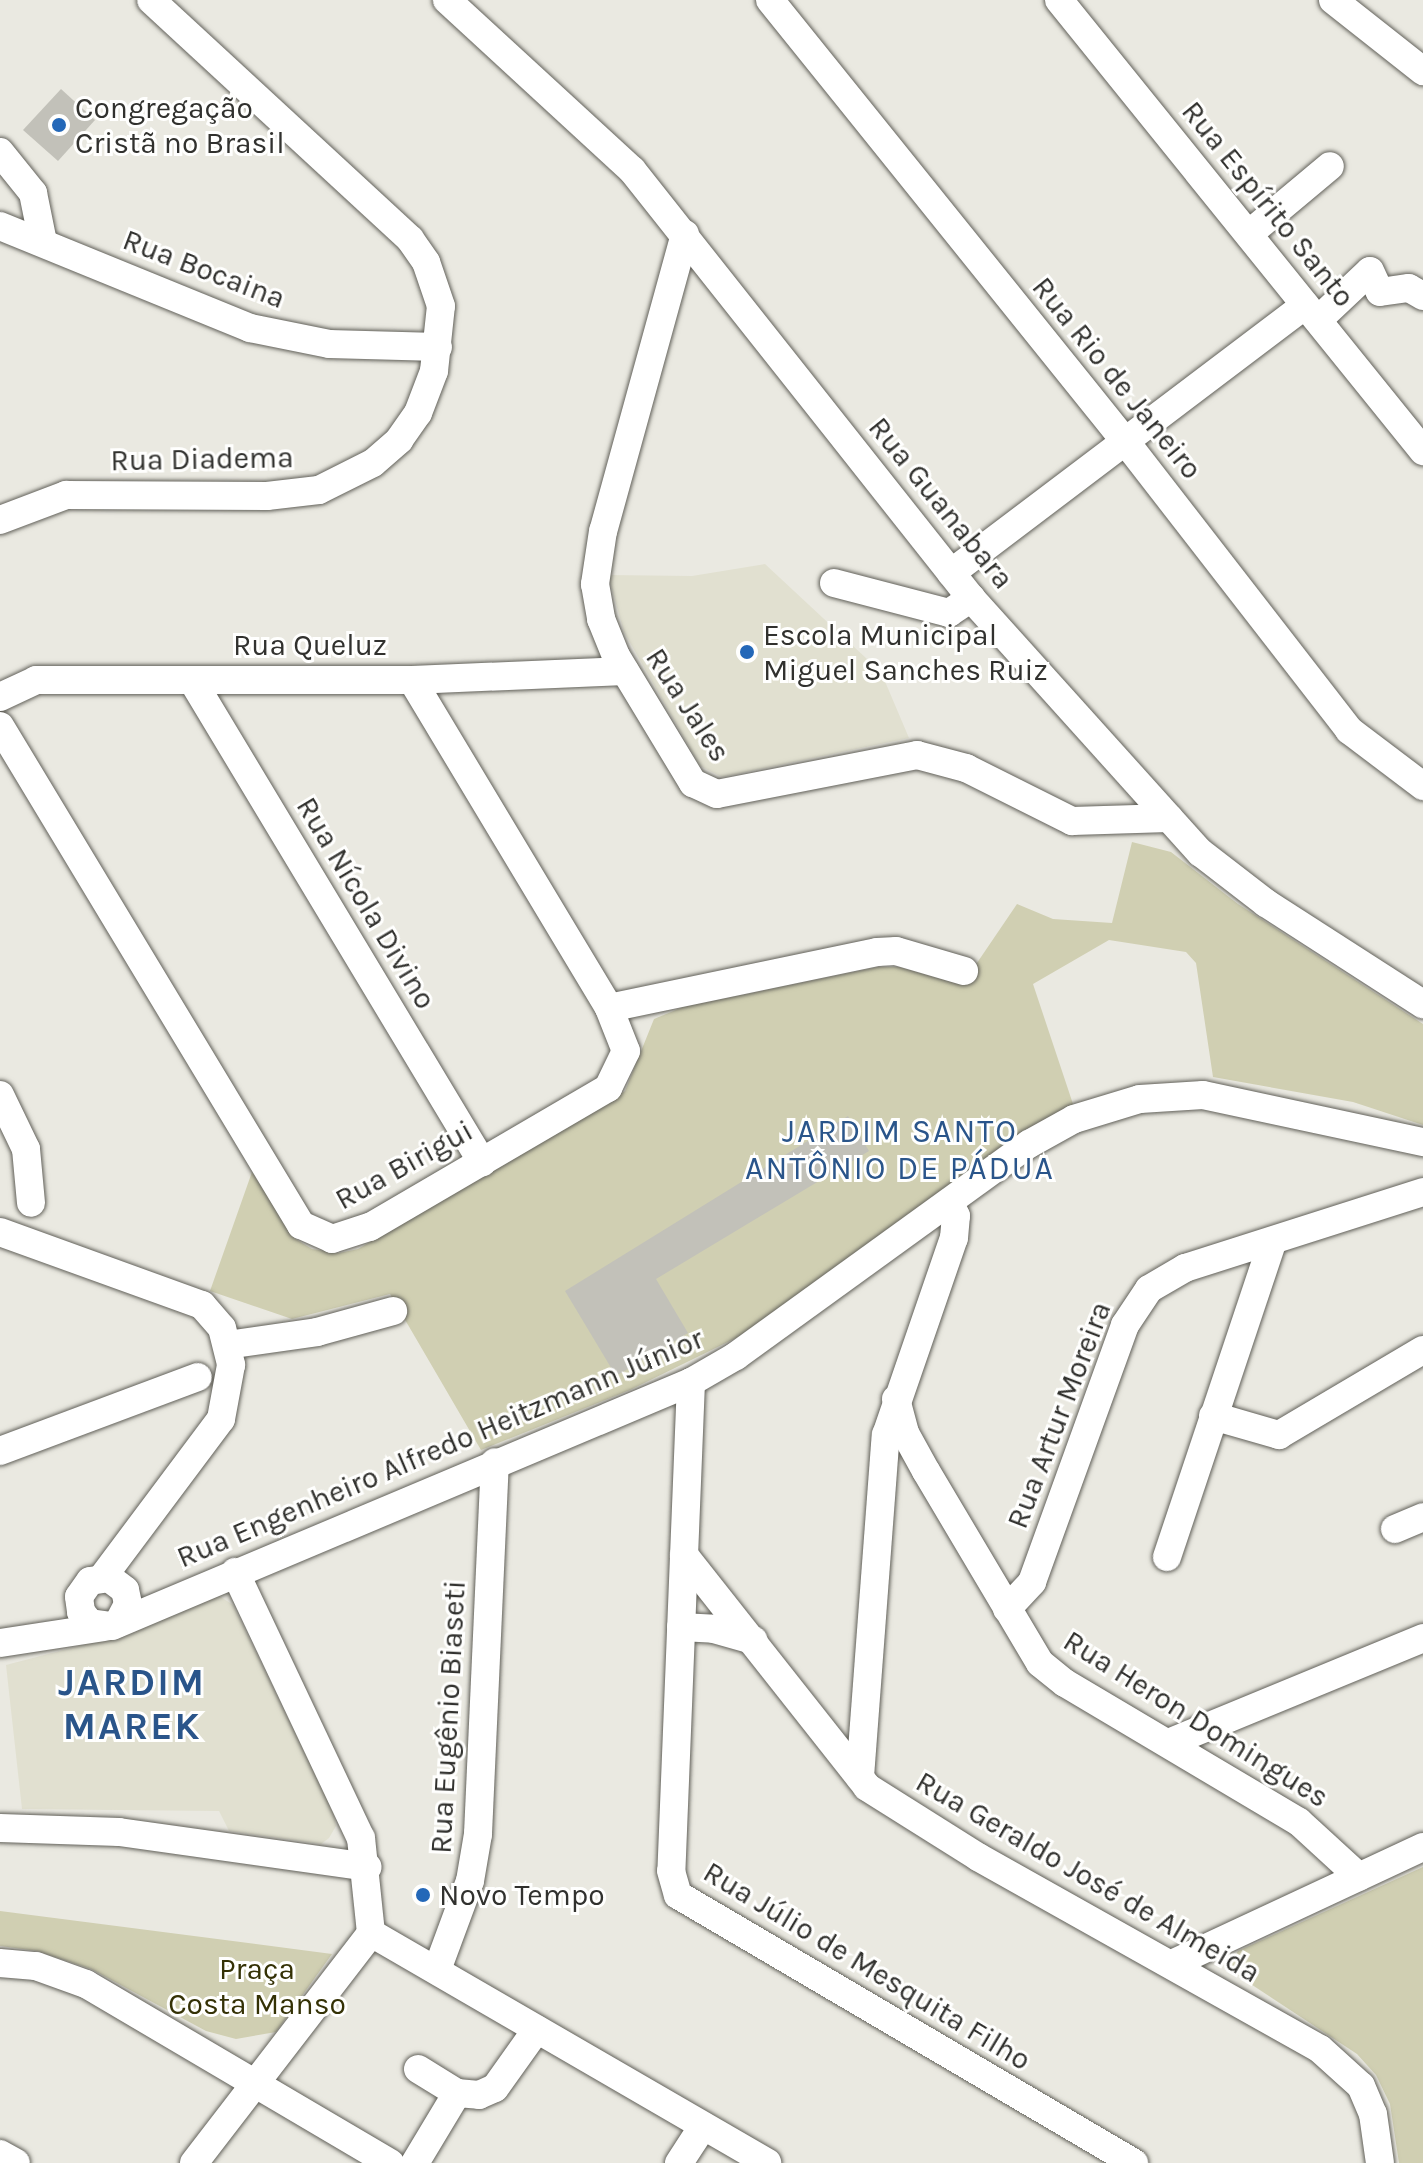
<!DOCTYPE html>
<meta charset="utf-8">
<style>
body{margin:0}
#map{position:relative;width:1423px;height:2163px;overflow:hidden;background:#eae9e1;font-family:Karla,sans-serif}
div>[style]{position:absolute}
.built>*{inset:0;background:#e1e0d0}
.green>*{inset:0;background:#d0cfb2}
.building>*{inset:0;background:#c2c1b9}
.roads{filter:drop-shadow(0 0 2px #616059) drop-shadow(0 0 2px #616059)}
.minor>*{height:28px;margin:-14px;padding:0 14px;transform-origin:14px;border-radius:14px;background:#fff}
.dots>*{width:22px;height:22px;translate:-50% -50%;box-sizing:border-box;border:4px solid #fffffe;border-radius:50%}
span{translate:-50% -50%;white-space:nowrap;text-align:center;line-height:1.15;-webkit-text-stroke:6px #fffffe;paint-order:stroke}
.poi-label{font-size:30px;color:#31312e}
.left{translate:0 -50%;text-align:left}
.street-label{font-size:30px;color:#31312e}
.park-label{font-size:30px;color:#343105}
.neighbourhood-label{font-size:32px;color:#2a558a;letter-spacing:2px}
.district-label{font-size:38px;color:#2a558a;font-weight:700;letter-spacing:2px}
</style>
<div id="map">
<div class="built">
<i style="clip-path:polygon(765px 564px,881px 672px,909px 738px,722px 777px,700px 766px,624px 632px,608px 575px,692px 576px)"></i>
<i style="clip-path:polygon(218px 1595px,233px 1605px,333px 1811px,336px 1826px,329px 1838px,321px 1844px,229px 1831px,219px 1811px,22px 1809px,6px 1665px,121px 1635px)"></i>
</div>
<div class="green">
<i style="clip-path:polygon(1132px 842px,1171px 852px,1238px 904px,1423px 1024px,1423px 1125px,1353px 1102px,1213px 1077px,1196px 963px,1186px 952px,1109px 940px,1033px 984px,1074px 1107px,738px 1337px,630px 1390px,481px 1450px,390px 1294px,292px 1319px,210px 1291px,252px 1172px,294px 1238px,312px 1249px,339px 1253px,358px 1249px,625px 1091px,654px 1019px,683px 1007px,878px 967px,899px 967px,962px 985px,1017px 904px,1053px 919px,1112px 923px)"></i>
<i style="clip-path:polygon(1423px 1867px,1423px 2163px,1399px 2163px,1390px 2104px,1376px 2075px,1357px 2054px,1234px 1973px,1229px 1964px,1238px 1951px)"></i>
<i style="clip-path:polygon(0 1911px,225px 1940px,332px 1954px,276px 2032px,236px 2039px,206px 2031px,91px 1969px,37px 1951px,0 1946px)"></i>
</div>
<div class="building">
<i style="clip-path:polygon(61px 89px,95px 120px,58px 161px,23px 130px)"></i>
<i style="clip-path:polygon(848px 1116px,869px 1151px,656px 1279px,688px 1333px,616px 1376px,565px 1291px)"></i>
</div>
<div class="roads">
<div class="minor">
<i style="left:447px;top:0;width:251px;rotate:42.6deg"></i>
<i style="left:632px;top:170px;width:546px;rotate:51.62deg"></i>
<i style="left:971px;top:598px;width:343px;rotate:48deg"></i>
<i style="left:1201px;top:853px;width:82px;rotate:37.6deg"></i>
<i style="left:1266px;top:903px;width:187px;rotate:32.8deg"></i>
<i style="left:770px;top:0;width:566px;rotate:51.17deg"></i>
<i style="left:1125px;top:441px;width:366px;rotate:52.2deg"></i>
<i style="left:1349px;top:730px;width:93px;rotate:37.1deg"></i>
<i style="left:1059px;top:0;width:580px;rotate:51.09deg"></i>
<i style="left:1333px;top:0;width:115px;rotate:38.3deg"></i>
<i style="left:0;top:152px;width:53px;rotate:51.2deg"></i>
<i style="left:33px;top:193px;width:50px;rotate:78.5deg"></i>
<i style="left:0;top:226px;width:270px;rotate:22.2deg"></i>
<i style="left:250px;top:328px;width:81px;rotate:11.4deg"></i>
<i style="left:329px;top:344px;width:109px;rotate:1.6deg"></i>
<i style="left:1250px;top:233px;width:104px;rotate:-39.9deg"></i>
<i style="left:685px;top:234px;width:308px;rotate:105.4deg"></i>
<i style="left:603px;top:531px;width:54px;rotate:98.6deg"></i>
<i style="left:595px;top:584px;width:36px;rotate:80deg"></i>
<i style="left:601px;top:619px;width:40px;rotate:68deg"></i>
<i style="left:616px;top:656px;width:149px;rotate:58.8deg"></i>
<i style="left:693px;top:783px;width:26px;rotate:25deg"></i>
<i style="left:717px;top:794px;width:204px;rotate:-11deg"></i>
<i style="left:917px;top:755px;width:51px;rotate:14.9deg"></i>
<i style="left:966px;top:768px;width:119px;rotate:26.6deg"></i>
<i style="left:1072px;top:821px;width:97px;rotate:-1.8deg"></i>
<i style="left:1318px;top:320px;width:71px;rotate:-43.3deg"></i>
<i style="left:1370px;top:271px;width:23px;rotate:65deg"></i>
<i style="left:1380px;top:292px;width:29px;rotate:-8deg"></i>
<i style="left:1409px;top:288px;width:16px;rotate:30deg"></i>
<i style="left:0;top:520px;width:71px;rotate:-20.7deg"></i>
<i style="left:66px;top:495px;width:201px;rotate:0.3deg"></i>
<i style="left:267px;top:496px;width:52px;rotate:-6.6deg"></i>
<i style="left:319px;top:490px;width:60px;rotate:-26.6deg"></i>
<i style="left:373px;top:463px;width:35px;rotate:-41deg"></i>
<i style="left:399px;top:440px;width:33px;rotate:-55deg"></i>
<i style="left:418px;top:413px;width:45px;rotate:-69.1deg"></i>
<i style="left:434px;top:371px;width:65px;rotate:-83.9deg"></i>
<i style="left:441px;top:306px;width:46px;rotate:-108.8deg"></i>
<i style="left:426px;top:262px;width:28px;rotate:-125deg"></i>
<i style="left:410px;top:239px;width:352px;rotate:-137.3deg"></i>
<i style="left:951px;top:573px;width:444px;rotate:-37.1deg"></i>
<i style="left:834px;top:583px;width:119px;rotate:14.6deg"></i>
<i style="left:949px;top:613px;width:27px;rotate:-34deg"></i>
<i style="left:192px;top:680px;width:563px;rotate:58.97deg"></i>
<i style="left:412px;top:680px;width:383px;rotate:59deg"></i>
<i style="left:0;top:697px;width:40px;rotate:-25deg"></i>
<i style="left:36px;top:680px;width:376px"></i>
<i style="left:412px;top:680px;width:213px;rotate:-2.4deg"></i>
<i style="left:0;top:726px;width:583px;rotate:58.9deg"></i>
<i style="left:301px;top:1225px;width:34px;rotate:24deg"></i>
<i style="left:332px;top:1239px;width:40px;rotate:-18deg"></i>
<i style="left:370px;top:1227px;width:276px;rotate:-30.3deg"></i>
<i style="left:608px;top:1088px;width:41px;rotate:-64.1deg"></i>
<i style="left:626px;top:1051px;width:46px;rotate:-111.6deg"></i>
<i style="left:609px;top:1008px;width:274px;rotate:-11.8deg"></i>
<i style="left:877px;top:952px;width:19px;rotate:-3deg"></i>
<i style="left:896px;top:951px;width:71px;rotate:16.4deg"></i>
<i style="left:0;top:1095px;width:60px;rotate:64.3deg"></i>
<i style="left:26px;top:1149px;width:54px;rotate:84.7deg"></i>
<i style="left:0;top:1232px;width:215px;rotate:19.9deg"></i>
<i style="left:202px;top:1305px;width:30px;rotate:49deg"></i>
<i style="left:222px;top:1328px;width:38px;rotate:76deg"></i>
<i style="left:231px;top:1365px;width:55px;rotate:100.5deg"></i>
<i style="left:221px;top:1419px;width:197px;rotate:126.8deg"></i>
<i style="left:227px;top:1345px;width:91px;rotate:-8.2deg"></i>
<i style="left:317px;top:1332px;width:79px;rotate:-15.4deg"></i>
<i style="left:691px;top:1382px;width:489px;rotate:92.3deg"></i>
<i style="left:671px;top:1871px;width:25px;rotate:74deg"></i>
<i style="left:678px;top:1895px;width:529px;rotate:30.44deg"></i>
<i style="left:896px;top:1399px;width:35px;rotate:75deg"></i>
<i style="left:905px;top:1433px;width:43px;rotate:61.1deg"></i>
<i style="left:926px;top:1471px;width:223px;rotate:59.3deg"></i>
<i style="left:1040px;top:1663px;width:32px;rotate:39deg"></i>
<i style="left:1065px;top:1683px;width:272px;rotate:30.7deg"></i>
<i style="left:1299px;top:1822px;width:81px;rotate:42.5deg"></i>
<i style="left:1213px;top:1416px;width:69px;rotate:16.1deg"></i>
<i style="left:1279px;top:1435px;width:167px;rotate:-30.6deg"></i>
<i style="left:0;top:1451px;width:211px;rotate:-20.5deg"></i>
<i style="left:1395px;top:1529px;width:30px;rotate:-23deg"></i>
<i style="left:684px;top:1555px;width:295px;rotate:51.7deg"></i>
<i style="left:867px;top:1787px;width:131px;rotate:32.2deg"></i>
<i style="left:978px;top:1857px;width:392px;rotate:29.3deg"></i>
<i style="left:1320px;top:2049px;width:55px;rotate:42.1deg"></i>
<i style="left:1361px;top:2086px;width:30px;rotate:67deg"></i>
<i style="left:1373px;top:2114px;width:49px;rotate:81.9deg"></i>
<i style="left:1167px;top:1557px;width:333px;rotate:-71.5deg"></i>
<i style="left:235px;top:1572px;width:294px;rotate:64.7deg"></i>
<i style="left:361px;top:1838px;width:96px;rotate:84deg"></i>
<i style="left:1007px;top:1609px;width:37px;rotate:-47deg"></i>
<i style="left:1032px;top:1582px;width:273px;rotate:-70.1deg"></i>
<i style="left:1125px;top:1325px;width:43px;rotate:-56.3deg"></i>
<i style="left:1149px;top:1289px;width:42px;rotate:-30.3deg"></i>
<i style="left:1185px;top:1268px;width:250px;rotate:-17.7deg"></i>
<i style="left:118px;top:1623px;width:21px;rotate:-62deg"></i>
<i style="left:128px;top:1604px;width:14px;rotate:-102deg"></i>
<i style="left:125px;top:1590px;width:20px;rotate:-143deg"></i>
<i style="left:109px;top:1578px;width:19px;rotate:171deg"></i>
<i style="left:90px;top:1581px;width:19px;rotate:125deg"></i>
<i style="left:79px;top:1597px;width:15px;rotate:82deg"></i>
<i style="left:81px;top:1612px;width:14px;rotate:51deg"></i>
<i style="left:90px;top:1623px;width:22px;rotate:8deg"></i>
<i style="left:112px;top:1626px;width:628px;rotate:-22.85deg"></i>
<i style="left:691px;top:1382px;width:52px;rotate:-30deg"></i>
<i style="left:736px;top:1356px;width:362px;rotate:-35.9deg"></i>
<i style="left:1029px;top:1144px;width:51px;rotate:-29.1deg"></i>
<i style="left:1074px;top:1119px;width:69px;rotate:-16.9deg"></i>
<i style="left:1140px;top:1099px;width:63px;rotate:-3.6deg"></i>
<i style="left:1203px;top:1095px;width:225px;rotate:12.1deg"></i>
<i style="left:681px;top:1627px;width:33px;rotate:3deg"></i>
<i style="left:714px;top:1629px;width:41px;rotate:15.8deg"></i>
<i style="left:0;top:1643px;width:105px;rotate:-8.7deg"></i>
<i style="left:1171px;top:1742px;width:273px;rotate:-22.4deg"></i>
<i style="left:860px;top:1777px;width:343px;rotate:-85.7deg"></i>
<i style="left:886px;top:1435px;width:208px;rotate:-71deg"></i>
<i style="left:954px;top:1238px;width:22px;rotate:-85deg"></i>
<i style="left:956px;top:1216px;width:14px;rotate:-115deg"></i>
<i style="left:0;top:1828px;width:119px;rotate:1.9deg"></i>
<i style="left:119px;top:1832px;width:251px;rotate:8deg"></i>
<i style="left:371px;top:1933px;width:458px;rotate:30.1deg"></i>
<i style="left:0;top:1963px;width:36px;rotate:5deg"></i>
<i style="left:36px;top:1966px;width:53px;rotate:19.8deg"></i>
<i style="left:86px;top:1984px;width:353px;rotate:30.5deg"></i>
<i style="left:1172px;top:1964px;width:277px;rotate:-25deg"></i>
<i style="left:437px;top:1970px;width:95px;rotate:-69.7deg"></i>
<i style="left:470px;top:1881px;width:48px;rotate:-80.3deg"></i>
<i style="left:478px;top:1834px;width:372px;rotate:-87.4deg"></i>
<i style="left:418px;top:2069px;width:46px;rotate:31.6deg"></i>
<i style="left:0;top:2154px;width:18px;rotate:29deg"></i>
<i style="left:194px;top:2163px;width:290px;rotate:-52.4deg"></i>
<i style="left:415px;top:2163px;width:82px;rotate:-59deg"></i>
<i style="left:457px;top:2093px;width:22px;rotate:5deg"></i>
<i style="left:479px;top:2095px;width:17px;rotate:-24deg"></i>
<i style="left:495px;top:2088px;width:72px;rotate:-54.6deg"></i>
<i style="left:679px;top:2163px;width:44px;rotate:-57deg"></i>
</div>
</div>
<div class="dots">
<i style="left:59px;top:125px;background:#2468b8"></i>
<i style="left:747px;top:652px;background:#2468b8"></i>
<i style="left:423px;top:1895px;background:#2468b8"></i>
</div>
<div class="poi-label">
<span class="left" style="left:75px;top:125px">Congregação<br>Cristã no Brasil</span>
<span class="left" style="left:763px;top:652px">Escola Municipal<br>Miguel Sanches Ruiz</span>
<span class="left" style="left:439px;top:1895px">Novo Tempo</span>
</div>
<div class="street-label">
<span style="left:1268px;top:204px;rotate:51deg">Rua Espírito Santo</span>
<span style="left:204px;top:269px;rotate:21deg">Rua Bocaina</span>
<span style="left:1117px;top:378px;rotate:51deg">Rua Rio de Janeiro</span>
<span style="left:202px;top:459px;rotate:-1deg">Rua Diadema</span>
<span style="left:941px;top:503px;rotate:51deg">Rua Guanabara</span>
<span style="left:310px;top:645px">Rua Queluz</span>
<span style="left:688px;top:705px;rotate:57deg">Rua Jales</span>
<span style="left:366px;top:903px;rotate:59deg">Rua Nícola Divino</span>
<span style="left:404px;top:1165px;rotate:-29deg">Rua Birigui</span>
<span style="left:1059px;top:1415px;rotate:-69deg">Rua Artur Moreira</span>
<span style="left:440px;top:1448px;rotate:-23deg">Rua Engenheiro Alfredo Heitzmann Júnior</span>
<span style="left:448px;top:1717px;rotate:-87deg">Rua Eugênio Biaseti</span>
<span style="left:1196px;top:1719px;rotate:32deg">Rua Heron Domingues</span>
<span style="left:1088px;top:1877px;rotate:30deg">Rua Geraldo José de Almeida</span>
<span style="left:867px;top:1966px;rotate:31deg">Rua Júlio de Mesquita Filho</span>
</div>
<div class="park-label">
<span style="left:257px;top:1986px">Praça<br>Costa Manso</span>
</div>
<div class="neighbourhood-label">
<span style="left:900px;top:1151px">JARDIM SANTO<br>ANTÔNIO DE PÁDUA</span>
</div>
<div class="district-label">
<span style="left:132px;top:1705px">JARDIM<br>MAREK</span>
</div>
</div>
